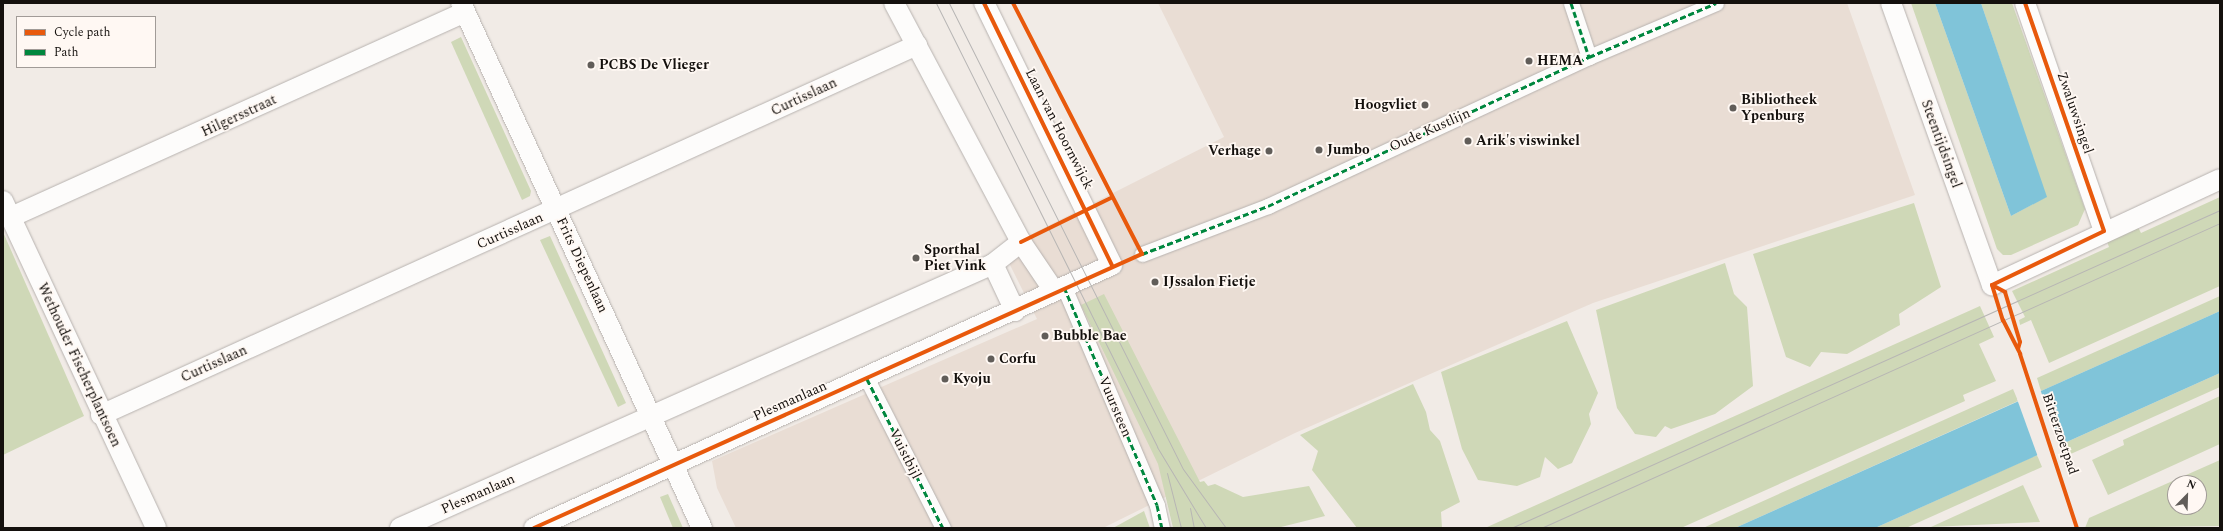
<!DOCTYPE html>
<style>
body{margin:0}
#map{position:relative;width:2223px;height:531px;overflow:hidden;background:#f1ebe6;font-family:Spectral,serif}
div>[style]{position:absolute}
.built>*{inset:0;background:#e9ddd4}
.green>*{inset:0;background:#cfd8b7}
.water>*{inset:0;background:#80c4d9}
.pier>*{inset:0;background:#f1ebe6}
.roads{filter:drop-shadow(0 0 1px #b7b2af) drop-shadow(0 0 1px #b7b2af)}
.pedestrian>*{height:15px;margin:-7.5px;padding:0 7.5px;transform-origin:7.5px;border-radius:7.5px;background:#fdfcfb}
.minor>*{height:20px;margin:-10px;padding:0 10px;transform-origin:10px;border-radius:10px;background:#fdfcfb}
.tram>*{height:1px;margin:-0.5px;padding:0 0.5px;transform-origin:0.5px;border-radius:0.5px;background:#b7b5b4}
.quiet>*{height:3px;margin-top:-1.5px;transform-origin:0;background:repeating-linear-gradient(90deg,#00873e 0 6px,transparent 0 9px)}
.cycleway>*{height:4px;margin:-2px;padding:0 2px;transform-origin:2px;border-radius:2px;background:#e8590c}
.dots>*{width:11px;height:11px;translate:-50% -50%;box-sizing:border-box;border:2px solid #fff8f3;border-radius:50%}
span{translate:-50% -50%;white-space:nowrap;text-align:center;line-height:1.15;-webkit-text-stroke:3.5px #fff8f3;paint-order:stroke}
.poi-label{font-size:14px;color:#14100d;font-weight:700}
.left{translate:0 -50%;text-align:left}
.right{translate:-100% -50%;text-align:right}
.street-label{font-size:14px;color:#14100d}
.frame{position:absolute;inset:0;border:4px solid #14100d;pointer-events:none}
.legend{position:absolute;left:16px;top:16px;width:140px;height:52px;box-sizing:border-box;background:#fff8f3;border:1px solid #a19b97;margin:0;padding:5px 7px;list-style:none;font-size:12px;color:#14100d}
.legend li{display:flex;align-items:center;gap:8px;height:20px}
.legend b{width:20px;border:1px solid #a19b97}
.north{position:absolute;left:2167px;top:475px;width:40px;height:40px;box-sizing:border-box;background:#fff8f3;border:1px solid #a19b97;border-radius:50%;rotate:23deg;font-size:11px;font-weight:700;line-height:16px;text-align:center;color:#14100d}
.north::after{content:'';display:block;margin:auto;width:14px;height:18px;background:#615d59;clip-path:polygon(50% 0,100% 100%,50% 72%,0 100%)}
</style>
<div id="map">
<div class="built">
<i style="clip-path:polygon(1158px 3px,1847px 3px,1915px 195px,1593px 303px,1295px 433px,1103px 528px,736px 528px,717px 488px,712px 461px,1037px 319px,1002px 249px,1224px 137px)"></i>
</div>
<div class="green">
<i style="clip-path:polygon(1911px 3px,1935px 3px,2011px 216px,2046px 197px,1981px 3px,2012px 3px,2085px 209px,2078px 225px,2011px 255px,2003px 255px,1997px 249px)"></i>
<i style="clip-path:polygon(461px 37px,531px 191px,530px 196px,522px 200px,451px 42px)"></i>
<i style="clip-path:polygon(2220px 197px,2220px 286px,2049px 363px,2031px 320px,2020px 325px,2019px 320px,2025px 317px,2012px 291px,2109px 247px,2106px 239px,2137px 225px,2141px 233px)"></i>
<i style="clip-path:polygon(1914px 203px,1941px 287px,1899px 314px,1900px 325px,1847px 354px,1821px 352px,1810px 367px,1786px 357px,1753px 254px)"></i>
<i style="clip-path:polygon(3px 232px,84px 416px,3px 455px)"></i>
<i style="clip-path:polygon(550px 236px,626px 403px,618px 407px,540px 240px)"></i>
<i style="clip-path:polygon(1725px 263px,1734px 294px,1747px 307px,1753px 386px,1715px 414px,1671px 429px,1665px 426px,1656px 437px,1635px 434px,1617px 408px,1596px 310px)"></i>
<i style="clip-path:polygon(1104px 294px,1200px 482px,1204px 481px,1208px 486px,1215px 484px,1243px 497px,1309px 486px,1325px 516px,1277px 528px,1173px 528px,1158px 464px,1081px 305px)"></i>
<i style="clip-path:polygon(2220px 296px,2220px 311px,2041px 391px,2037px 378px)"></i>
<i style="clip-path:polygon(1980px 306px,1994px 337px,1979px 344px,1996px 381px,1963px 395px,1965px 401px,1681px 528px,1485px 528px)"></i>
<i style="clip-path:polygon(1567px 321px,1598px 393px,1589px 414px,1591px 424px,1572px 463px,1558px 469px,1545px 457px,1540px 477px,1517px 486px,1478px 480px,1462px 449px,1441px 372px)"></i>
<i style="clip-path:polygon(2220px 373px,2220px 387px,2064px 457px,2060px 445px)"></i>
<i style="clip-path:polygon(1413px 384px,1426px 412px,1430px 430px,1440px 441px,1460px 502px,1441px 512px,1442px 528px,1357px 528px,1312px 470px,1318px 451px,1300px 435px)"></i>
<i style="clip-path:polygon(2013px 389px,2018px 401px,1735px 528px,1703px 528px)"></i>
<i style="clip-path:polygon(2220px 396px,2220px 444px,2108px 495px,2092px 460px,2124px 445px,2123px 440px)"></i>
<i style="clip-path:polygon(2037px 455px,2042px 467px,1906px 528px,1875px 528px)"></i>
<i style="clip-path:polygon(evenodd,2220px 460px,2220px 526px,2085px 528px,2089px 518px,2220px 460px,2175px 483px,2199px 483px,2199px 507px,2175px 507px,2175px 483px)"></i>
<i style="clip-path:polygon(2023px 485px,2040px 522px,1931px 527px)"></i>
<i style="clip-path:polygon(668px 494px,683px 528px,673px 528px,660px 497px)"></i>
<i style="clip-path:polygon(1144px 511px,1150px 528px,1113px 528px)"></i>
</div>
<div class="water">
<i style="clip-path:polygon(1935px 3px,1981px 3px,2047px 197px,2011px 216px)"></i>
<i style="clip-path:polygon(2220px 311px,2220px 373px,2060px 445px,1875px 528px,1735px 528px)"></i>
</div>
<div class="pier">
<i style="clip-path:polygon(2040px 389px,2061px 447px,2038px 457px,2017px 399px)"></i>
</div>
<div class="roads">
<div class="pedestrian">
<i style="left:1571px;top:3px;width:57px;rotate:71.6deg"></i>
<i style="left:1142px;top:254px;width:135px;rotate:-20.9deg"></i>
<i style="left:1268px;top:206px;width:354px;rotate:-24.9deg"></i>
<i style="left:1589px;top:57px;width:138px;rotate:-23deg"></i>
<i style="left:1064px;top:287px;width:237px;rotate:66.9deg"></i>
<i style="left:1157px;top:505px;width:24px;rotate:78deg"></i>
<i style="left:867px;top:379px;width:167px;rotate:63deg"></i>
</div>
<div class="minor">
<i style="left:461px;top:3px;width:578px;rotate:65.34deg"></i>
<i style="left:894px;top:3px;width:271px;rotate:62deg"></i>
<i style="left:1021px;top:242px;width:59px;rotate:56deg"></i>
<i style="left:1891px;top:3px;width:300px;rotate:70.3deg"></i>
<i style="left:1992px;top:285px;width:251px;rotate:-24.9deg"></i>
<i style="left:2025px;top:3px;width:241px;rotate:70.9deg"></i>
<i style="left:3px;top:201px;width:361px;rotate:64.9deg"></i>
<i style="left:11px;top:217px;width:498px;rotate:-24.3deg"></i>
<i style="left:993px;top:264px;width:52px;rotate:64.9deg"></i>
<i style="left:101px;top:415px;width:896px;rotate:-24.39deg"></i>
<i style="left:400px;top:528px;width:649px;rotate:-24deg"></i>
<i style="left:993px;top:264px;width:36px;rotate:-38deg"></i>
<i style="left:534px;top:528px;width:635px;rotate:-24.47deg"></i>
<i style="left:1112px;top:265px;width:292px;rotate:-116deg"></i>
</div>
</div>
<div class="tram">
<i style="left:936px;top:3px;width:496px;rotate:63.5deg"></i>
<i style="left:1157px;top:447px;width:95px;rotate:58.8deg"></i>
<i style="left:949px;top:3px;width:521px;rotate:63.34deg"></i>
<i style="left:1183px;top:469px;width:73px;rotate:53.9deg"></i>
<i style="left:1167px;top:473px;width:57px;rotate:75.7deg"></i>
<i style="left:1190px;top:508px;width:20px;rotate:79deg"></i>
<i style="left:1511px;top:528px;width:777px;rotate:-24.16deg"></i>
<i style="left:1541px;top:528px;width:744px;rotate:-24.19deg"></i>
</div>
<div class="quiet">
<i style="left:1571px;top:3px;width:57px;rotate:71.6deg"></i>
<i style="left:1142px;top:254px;width:135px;rotate:-20.9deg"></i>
<i style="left:1268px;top:206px;width:354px;rotate:-24.9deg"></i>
<i style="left:1589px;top:57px;width:138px;rotate:-23deg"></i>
<i style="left:1064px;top:287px;width:237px;rotate:66.9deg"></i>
<i style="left:1157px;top:505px;width:24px;rotate:78deg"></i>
<i style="left:867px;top:379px;width:167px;rotate:63deg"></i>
</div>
<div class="cycleway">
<i style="left:984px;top:3px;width:292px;rotate:64deg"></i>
<i style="left:1021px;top:242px;width:100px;rotate:-26.1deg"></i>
<i style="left:1992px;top:285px;width:124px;rotate:-25.7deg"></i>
<i style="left:2104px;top:231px;width:241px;rotate:-109.1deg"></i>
<i style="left:1992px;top:285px;width:37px;rotate:73deg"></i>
<i style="left:2003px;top:320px;width:38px;rotate:63deg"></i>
<i style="left:2020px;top:354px;width:183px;rotate:71.9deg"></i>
<i style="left:1992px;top:285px;width:15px;rotate:28deg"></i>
<i style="left:2005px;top:292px;width:52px;rotate:73.3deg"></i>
<i style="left:2020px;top:342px;width:7px;rotate:106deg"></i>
<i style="left:534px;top:528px;width:667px;rotate:-24.26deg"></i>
<i style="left:1142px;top:254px;width:282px;rotate:-117.2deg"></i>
</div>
<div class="dots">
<i style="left:1529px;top:61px;background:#615d59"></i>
<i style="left:591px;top:65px;background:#615d59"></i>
<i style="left:1425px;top:105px;background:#615d59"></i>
<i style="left:1733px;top:108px;background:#615d59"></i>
<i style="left:1468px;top:141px;background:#615d59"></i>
<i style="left:1319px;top:150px;background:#615d59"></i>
<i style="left:1269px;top:151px;background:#615d59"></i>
<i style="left:916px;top:258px;background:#615d59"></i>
<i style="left:1155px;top:282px;background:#615d59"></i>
<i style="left:1045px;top:336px;background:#615d59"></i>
<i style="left:991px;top:359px;background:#615d59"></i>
<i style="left:945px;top:379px;background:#615d59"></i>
</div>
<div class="poi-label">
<span class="left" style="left:1537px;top:61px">HEMA</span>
<span class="left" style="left:599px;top:65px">PCBS De Vlieger</span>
<span class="left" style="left:1741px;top:108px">Bibliotheek<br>Ypenburg</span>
<span class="right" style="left:1417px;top:105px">Hoogvliet</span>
<span class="left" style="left:1476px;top:141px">Arik's viswinkel</span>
<span class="left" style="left:1327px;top:150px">Jumbo</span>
<span class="right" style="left:1261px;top:151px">Verhage</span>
<span class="left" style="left:924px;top:258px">Sporthal<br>Piet Vink</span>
<span class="left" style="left:1163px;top:282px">IJssalon Fietje</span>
<span class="left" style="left:1053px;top:336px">Bubble Bae</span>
<span class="left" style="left:999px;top:359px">Corfu</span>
<span class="left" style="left:953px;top:379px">Kyoju</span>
</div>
<div class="street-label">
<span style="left:804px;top:97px;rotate:-25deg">Curtisslaan</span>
<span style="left:2075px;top:113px;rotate:71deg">Zwaluwsingel</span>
<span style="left:239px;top:116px;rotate:-25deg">Hilgersstraat</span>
<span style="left:1059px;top:129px;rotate:63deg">Laan van Hoornwijck</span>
<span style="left:1430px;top:130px;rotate:-24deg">Oude Kustlijn</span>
<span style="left:1941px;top:144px;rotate:70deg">Steentijdsingel</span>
<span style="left:510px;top:231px;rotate:-24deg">Curtisslaan</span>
<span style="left:582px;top:265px;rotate:65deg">Frits Diepenlaan</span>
<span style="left:214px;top:364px;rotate:-24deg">Curtisslaan</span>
<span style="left:79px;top:365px;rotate:65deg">Wethouder Fischerplantsoen</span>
<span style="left:790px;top:401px;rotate:-24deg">Plesmanlaan</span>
<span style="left:1115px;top:407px;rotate:67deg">Vuursteen</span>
<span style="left:2060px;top:434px;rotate:71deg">Bitterzoetpad</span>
<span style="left:905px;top:454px;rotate:63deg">Vuistbijl</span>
<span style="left:478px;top:494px;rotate:-24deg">Plesmanlaan</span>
</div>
<div class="frame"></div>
<ul class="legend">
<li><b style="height:5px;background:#e8590c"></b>Cycle path</li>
<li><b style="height:5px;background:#00873e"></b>Path</li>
</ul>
<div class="north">N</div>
</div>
